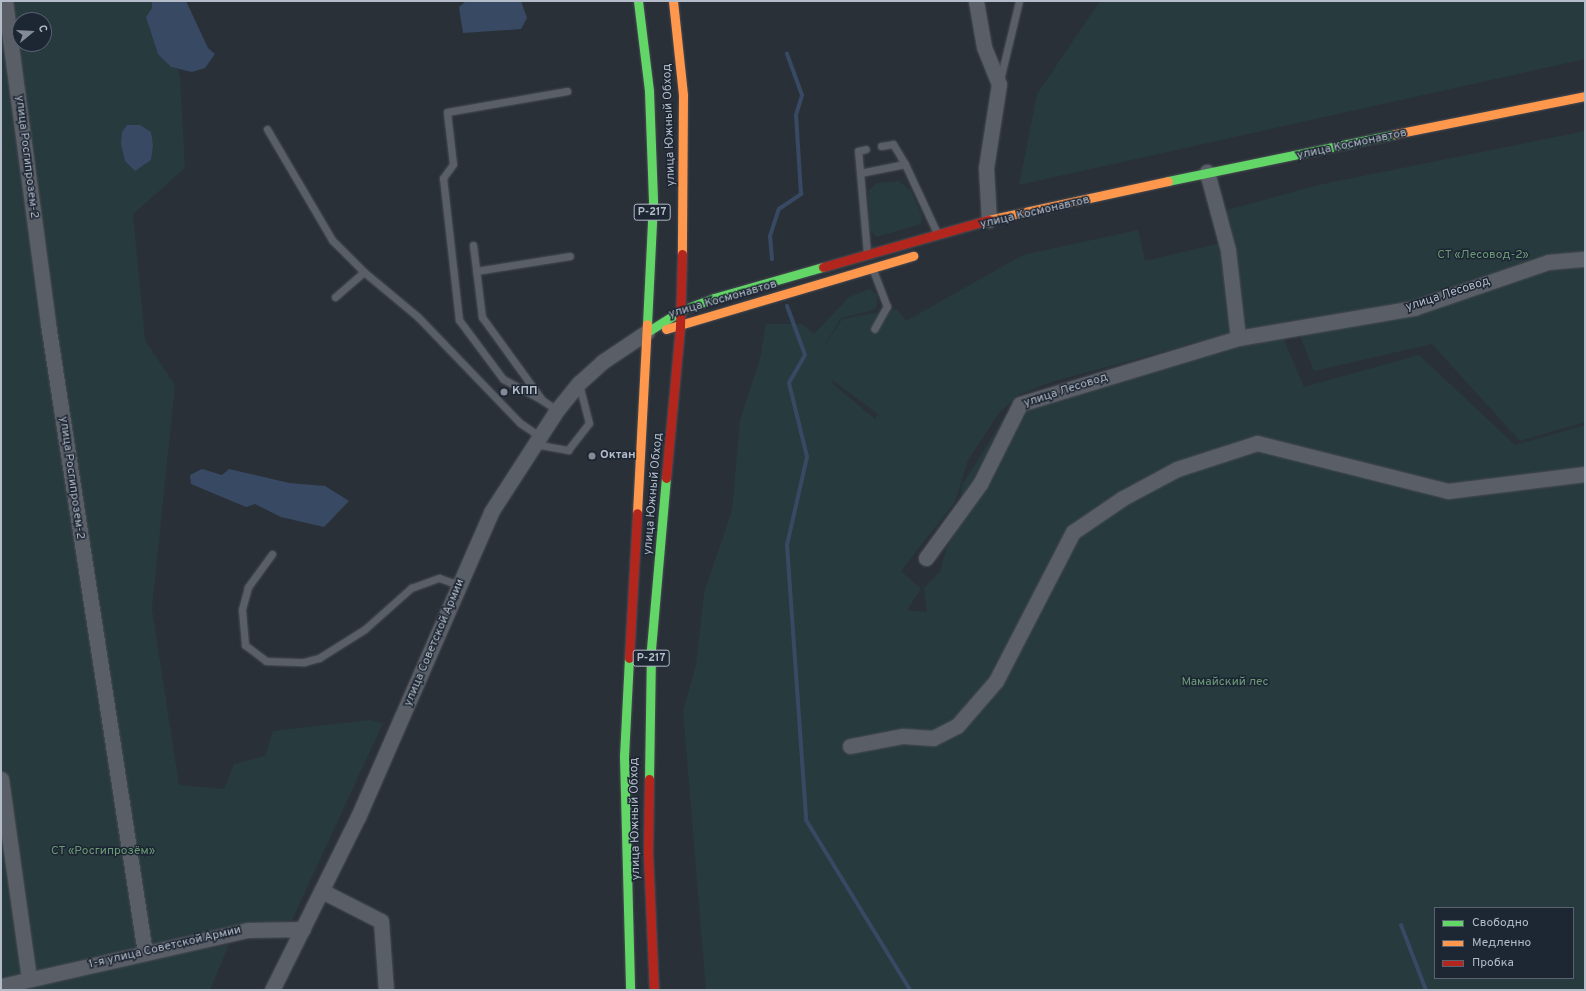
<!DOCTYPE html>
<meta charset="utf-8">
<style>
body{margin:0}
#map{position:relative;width:1586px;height:991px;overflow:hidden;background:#2a3038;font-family:Overpass,sans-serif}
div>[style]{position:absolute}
.green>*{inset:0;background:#273a3e}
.water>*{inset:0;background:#384963}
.stream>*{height:4px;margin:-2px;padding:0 2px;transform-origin:2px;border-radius:2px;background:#384963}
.roads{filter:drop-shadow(0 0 1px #484c53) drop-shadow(0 0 1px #484c53)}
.lane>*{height:7px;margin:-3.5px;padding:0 3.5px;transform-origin:3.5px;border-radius:3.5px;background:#5a5e66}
.street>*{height:15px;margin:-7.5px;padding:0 7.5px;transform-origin:7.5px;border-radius:7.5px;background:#5a5e66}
.fast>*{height:9px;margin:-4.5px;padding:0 4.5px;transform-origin:4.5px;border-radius:4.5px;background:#63d668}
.slow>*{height:9px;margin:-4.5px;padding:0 4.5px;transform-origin:4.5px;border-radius:4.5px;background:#ff974d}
.jam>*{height:9px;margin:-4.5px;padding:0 4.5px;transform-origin:4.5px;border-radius:4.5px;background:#b3261e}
.dots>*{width:11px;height:11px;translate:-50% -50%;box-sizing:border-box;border:2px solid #1d2633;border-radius:50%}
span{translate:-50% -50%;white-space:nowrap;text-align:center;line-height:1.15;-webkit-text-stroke:3px #1d2633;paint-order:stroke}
.shield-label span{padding:1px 3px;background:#1d2633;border:1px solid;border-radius:3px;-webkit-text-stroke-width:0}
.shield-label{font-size:11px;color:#b4bcc9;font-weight:700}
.street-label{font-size:12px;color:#b4bcc9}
.park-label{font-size:12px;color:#6b9a76}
.poi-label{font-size:12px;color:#b4bcc9;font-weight:700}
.left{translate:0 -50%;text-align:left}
.frame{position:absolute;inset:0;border:2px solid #b4bcc9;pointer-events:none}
.legend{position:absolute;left:1434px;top:907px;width:140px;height:72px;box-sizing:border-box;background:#1d2633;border:1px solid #59626f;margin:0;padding:5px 7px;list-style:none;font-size:12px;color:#b4bcc9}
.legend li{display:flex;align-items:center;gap:8px;height:20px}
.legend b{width:20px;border:1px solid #59626f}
.north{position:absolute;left:12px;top:12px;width:40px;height:40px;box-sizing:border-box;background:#1d2633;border:1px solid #59626f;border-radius:50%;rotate:72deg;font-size:11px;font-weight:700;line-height:16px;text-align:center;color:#b4bcc9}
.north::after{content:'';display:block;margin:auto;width:14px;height:18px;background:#848b96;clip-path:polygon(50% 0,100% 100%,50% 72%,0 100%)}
</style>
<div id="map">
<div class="green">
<i style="clip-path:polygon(evenodd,1px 1px,152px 1px,171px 67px,178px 69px,180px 77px,185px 168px,133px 214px,145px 340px,175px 385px,152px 609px,179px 785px,224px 789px,234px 764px,265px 756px,273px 731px,370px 720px,383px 723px,292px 920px,247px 926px,1px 979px,1px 1px,20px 20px,44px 20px,44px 44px,20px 44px,20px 20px)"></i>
<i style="clip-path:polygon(1100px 1px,1585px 1px,1585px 59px,1019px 185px,1037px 94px)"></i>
<i style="clip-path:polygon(evenodd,1585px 131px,1585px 422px,1520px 441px,1432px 344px,1314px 371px,1294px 320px,1229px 334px,1051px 382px,1018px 395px,999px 413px,968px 460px,955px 502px,901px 571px,921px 589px,907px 610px,927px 612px,924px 588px,940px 572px,946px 549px,962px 519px,961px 487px,1006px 414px,1282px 335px,1304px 387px,1419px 355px,1515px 445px,1585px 425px,1585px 990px,706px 990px,683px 711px,696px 665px,704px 593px,732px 510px,740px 420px,760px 359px,766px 324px,802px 324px,814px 334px,849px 297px,870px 289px,877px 295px,877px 306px,873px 310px,841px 318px,823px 348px,842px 319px,897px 309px,906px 321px,1023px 255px,1138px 230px,1145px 261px,1230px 241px,1227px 210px,1318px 185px,1585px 131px,832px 380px,878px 414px,875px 419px,833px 384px,832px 380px,1585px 131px,1435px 908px,1573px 908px,1573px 978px,1435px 978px,1435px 908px)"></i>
<i style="clip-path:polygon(899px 181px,911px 191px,921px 213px,921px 224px,876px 237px,870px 230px,868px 191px,877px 183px)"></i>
<i style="clip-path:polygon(229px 945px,210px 990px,17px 990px,170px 954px)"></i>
</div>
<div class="water">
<i style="clip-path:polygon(152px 1px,186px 1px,208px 48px,215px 54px,205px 68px,192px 72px,171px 67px,158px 54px,146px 17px,152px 8px)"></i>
<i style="clip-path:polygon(466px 1px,521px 1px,527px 18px,521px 29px,463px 33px,459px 7px)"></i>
<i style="clip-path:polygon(127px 125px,140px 125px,151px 132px,153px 145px,151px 160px,135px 171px,125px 161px,121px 144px,122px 132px)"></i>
<i style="clip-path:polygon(202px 469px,222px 475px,229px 469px,289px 483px,325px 486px,349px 501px,324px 527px,281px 517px,255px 504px,246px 507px,191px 484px,190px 475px)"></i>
</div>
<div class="stream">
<i style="left:772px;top:259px;width:23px;rotate:-95deg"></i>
<i style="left:770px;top:236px;width:28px;rotate:-72deg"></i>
<i style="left:779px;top:209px;width:27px;rotate:-34deg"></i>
<i style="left:801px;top:194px;width:79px;rotate:-93.6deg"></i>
<i style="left:796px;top:115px;width:21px;rotate:-73deg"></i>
<i style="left:802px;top:95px;width:44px;rotate:-110.1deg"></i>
<i style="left:787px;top:306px;width:52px;rotate:69.8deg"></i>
<i style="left:805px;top:355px;width:32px;rotate:120deg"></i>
<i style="left:789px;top:383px;width:76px;rotate:76.3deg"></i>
<i style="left:807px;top:457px;width:90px;rotate:102.8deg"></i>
<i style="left:787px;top:545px;width:276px;rotate:86deg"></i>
<i style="left:806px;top:820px;width:199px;rotate:58.5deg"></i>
<i style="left:1401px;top:925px;width:70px;rotate:69deg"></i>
</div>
<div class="roads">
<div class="lane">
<i style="left:1000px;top:80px;width:81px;rotate:-76.5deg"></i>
<i style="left:267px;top:129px;width:129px;rotate:59.6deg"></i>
<i style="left:332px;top:240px;width:45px;rotate:45deg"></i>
<i style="left:364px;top:272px;width:70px;rotate:39.8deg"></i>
<i style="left:418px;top:317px;width:147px;rotate:46.1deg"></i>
<i style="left:520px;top:423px;width:23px;rotate:34deg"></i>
<i style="left:881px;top:146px;width:12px;rotate:-9deg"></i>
<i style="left:893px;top:144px;width:23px;rotate:59deg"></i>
<i style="left:860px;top:173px;width:22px;rotate:-95deg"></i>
<i style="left:858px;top:151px;width:8px;rotate:-14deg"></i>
<i style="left:473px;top:245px;width:73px;rotate:82.9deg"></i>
<i style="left:482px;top:317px;width:102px;rotate:54.1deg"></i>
<i style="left:542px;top:400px;width:18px;rotate:34deg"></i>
<i style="left:867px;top:253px;width:80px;rotate:-95deg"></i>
<i style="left:860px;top:173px;width:46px;rotate:-11.3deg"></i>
<i style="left:905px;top:164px;width:76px;rotate:65.1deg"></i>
<i style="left:873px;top:270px;width:39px;rotate:69deg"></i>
<i style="left:887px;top:306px;width:26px;rotate:119deg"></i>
<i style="left:476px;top:271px;width:95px;rotate:-9.1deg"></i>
<i style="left:335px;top:297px;width:38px;rotate:-41deg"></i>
<i style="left:542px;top:400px;width:44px;rotate:-151.7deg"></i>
<i style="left:503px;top:379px;width:74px;rotate:-126.7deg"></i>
<i style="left:459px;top:320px;width:143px;rotate:-96.4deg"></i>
<i style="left:443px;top:178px;width:17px;rotate:-54deg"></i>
<i style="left:453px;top:164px;width:52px;rotate:-96.6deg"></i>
<i style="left:447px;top:112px;width:122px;rotate:-9.9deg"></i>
<i style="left:534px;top:444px;width:35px;rotate:10deg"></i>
<i style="left:568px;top:450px;width:34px;rotate:-52deg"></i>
<i style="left:589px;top:423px;width:40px;rotate:-104.4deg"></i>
<i style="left:272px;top:554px;width:41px;rotate:126deg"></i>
<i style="left:248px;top:587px;width:24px;rotate:105deg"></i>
<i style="left:242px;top:610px;width:35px;rotate:85deg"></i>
<i style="left:245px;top:645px;width:26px;rotate:37deg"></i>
<i style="left:266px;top:661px;width:38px;rotate:2deg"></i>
<i style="left:304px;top:662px;width:16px;rotate:-15deg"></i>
<i style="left:319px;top:658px;width:54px;rotate:-32.2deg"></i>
<i style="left:365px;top:629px;width:62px;rotate:-41.7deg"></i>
<i style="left:411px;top:588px;width:30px;rotate:-20deg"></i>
<i style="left:439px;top:578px;width:21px;rotate:19deg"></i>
</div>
<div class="street">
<i style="left:5px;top:1px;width:326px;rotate:82.4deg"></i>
<i style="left:48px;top:324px;width:636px;rotate:81.23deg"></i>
<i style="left:976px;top:1px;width:47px;rotate:80.1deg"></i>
<i style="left:984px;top:47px;width:40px;rotate:68deg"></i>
<i style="left:999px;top:84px;width:85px;rotate:98.8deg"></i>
<i style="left:986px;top:168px;width:52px;rotate:86.7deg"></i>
<i style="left:1238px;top:338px;width:179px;rotate:-9.7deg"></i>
<i style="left:1414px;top:308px;width:142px;rotate:-18.9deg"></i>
<i style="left:1548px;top:262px;width:37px;rotate:-5deg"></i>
<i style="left:926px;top:558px;width:92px;rotate:-53.9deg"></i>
<i style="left:980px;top:484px;width:89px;rotate:-63.4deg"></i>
<i style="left:1020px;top:404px;width:228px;rotate:-16.8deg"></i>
<i style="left:1238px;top:338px;width:89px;rotate:-96.5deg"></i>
<i style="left:1228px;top:250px;width:81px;rotate:-105.1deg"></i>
<i style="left:850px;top:746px;width:54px;rotate:-10.7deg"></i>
<i style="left:903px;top:736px;width:30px;rotate:4deg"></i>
<i style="left:933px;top:738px;width:27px;rotate:-27deg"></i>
<i style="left:957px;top:726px;width:60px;rotate:-49.1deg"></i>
<i style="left:996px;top:681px;width:168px;rotate:-62.7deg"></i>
<i style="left:1073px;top:532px;width:60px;rotate:-34.2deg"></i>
<i style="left:1123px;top:498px;width:61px;rotate:-28.2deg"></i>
<i style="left:1177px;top:469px;width:84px;rotate:-18deg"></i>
<i style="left:1257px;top:443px;width:197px;rotate:14.1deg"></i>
<i style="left:1448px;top:491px;width:138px;rotate:-7.1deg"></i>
<i style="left:1px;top:779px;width:202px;rotate:82deg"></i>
<i style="left:322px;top:891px;width:66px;rotate:27deg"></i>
<i style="left:381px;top:921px;width:69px;rotate:85.9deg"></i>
<i style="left:1px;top:986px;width:253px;rotate:-12.8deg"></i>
<i style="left:248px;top:930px;width:55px;rotate:-1deg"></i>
<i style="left:272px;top:990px;width:193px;rotate:-63.6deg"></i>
<i style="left:358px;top:817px;width:333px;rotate:-66.4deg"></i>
<i style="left:491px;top:512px;width:121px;rotate:-57.1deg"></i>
<i style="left:557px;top:410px;width:35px;rotate:-51deg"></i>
<i style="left:579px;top:383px;width:31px;rotate:-42deg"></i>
<i style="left:602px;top:362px;width:54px;rotate:-33.7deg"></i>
</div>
<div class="fast">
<i style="left:638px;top:1px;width:91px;rotate:83deg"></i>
<i style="left:649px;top:91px;width:111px;rotate:87.9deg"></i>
<i style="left:653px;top:202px;width:122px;rotate:92.8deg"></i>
<i style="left:1168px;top:181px;width:232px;rotate:-11.7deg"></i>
<i style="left:647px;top:332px;width:39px;rotate:-32deg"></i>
<i style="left:680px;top:311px;width:36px;rotate:-21deg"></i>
<i style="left:714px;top:298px;width:113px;rotate:-15.9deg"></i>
<i style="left:629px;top:658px;width:98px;rotate:92.9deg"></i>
<i style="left:624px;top:756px;width:234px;rotate:88.5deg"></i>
<i style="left:649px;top:779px;width:130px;rotate:-89.1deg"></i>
<i style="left:651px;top:649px;width:172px;rotate:-85deg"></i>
</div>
<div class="slow">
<i style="left:673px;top:1px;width:95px;rotate:83.9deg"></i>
<i style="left:683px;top:95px;width:159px;rotate:90.4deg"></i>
<i style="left:1395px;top:134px;width:194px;rotate:-11.3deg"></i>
<i style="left:988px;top:220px;width:184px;rotate:-12.2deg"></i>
<i style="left:666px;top:329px;width:258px;rotate:-16.5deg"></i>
<i style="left:637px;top:513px;width:189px;rotate:-87deg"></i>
</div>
<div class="jam">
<i style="left:823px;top:267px;width:172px;rotate:-15.9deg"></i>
<i style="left:666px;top:478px;width:152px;rotate:-84.7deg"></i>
<i style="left:680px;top:327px;width:73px;rotate:-88.4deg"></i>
<i style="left:629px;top:658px;width:145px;rotate:-86.8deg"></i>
<i style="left:649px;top:779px;width:75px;rotate:90.8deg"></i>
<i style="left:648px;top:854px;width:136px;rotate:87.5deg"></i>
</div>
</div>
<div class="dots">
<i style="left:504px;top:392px;background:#848b96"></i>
<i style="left:592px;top:456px;background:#848b96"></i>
</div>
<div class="shield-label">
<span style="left:652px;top:212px">Р-217</span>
<span style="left:651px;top:658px">Р-217</span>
</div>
<div class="street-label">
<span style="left:670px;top:125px;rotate:-92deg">улица Южный Обход</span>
<span style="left:1352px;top:145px;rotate:-12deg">улица Космонавтов</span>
<span style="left:26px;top:157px;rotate:83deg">улица Росгипрозем-2</span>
<span style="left:1035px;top:213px;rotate:-13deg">улица Космонавтов</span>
<span style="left:1448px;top:295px;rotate:-18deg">улица Лесовод</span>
<span style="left:723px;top:300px;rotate:-16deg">улица Космонавтов</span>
<span style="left:1066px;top:391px;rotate:-18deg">улица Лесовод</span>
<span style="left:71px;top:478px;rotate:82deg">улица Росгипрозем-2</span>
<span style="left:654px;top:494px;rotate:-85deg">улица Южный Обход</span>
<span style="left:435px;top:643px;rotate:-67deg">улица Советской Армии</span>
<span style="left:636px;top:819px;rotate:-91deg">улица Южный Обход</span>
<span style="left:165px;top:948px;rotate:-13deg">1-я улица Советской Армии</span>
</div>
<div class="park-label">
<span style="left:1483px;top:256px">СТ «Лесовод-2»</span>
<span style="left:1225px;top:683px">Мамайский лес</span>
<span style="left:103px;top:852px">СТ «Росгипрозём»</span>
</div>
<div class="poi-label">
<span class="left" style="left:512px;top:392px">КПП</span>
<span class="left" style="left:600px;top:456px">Октан</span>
</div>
<div class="frame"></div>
<ul class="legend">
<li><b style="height:5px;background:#63d668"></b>Свободно</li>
<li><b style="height:5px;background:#ff974d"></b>Медленно</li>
<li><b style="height:5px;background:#b3261e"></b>Пробка</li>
</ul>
<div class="north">С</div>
</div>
